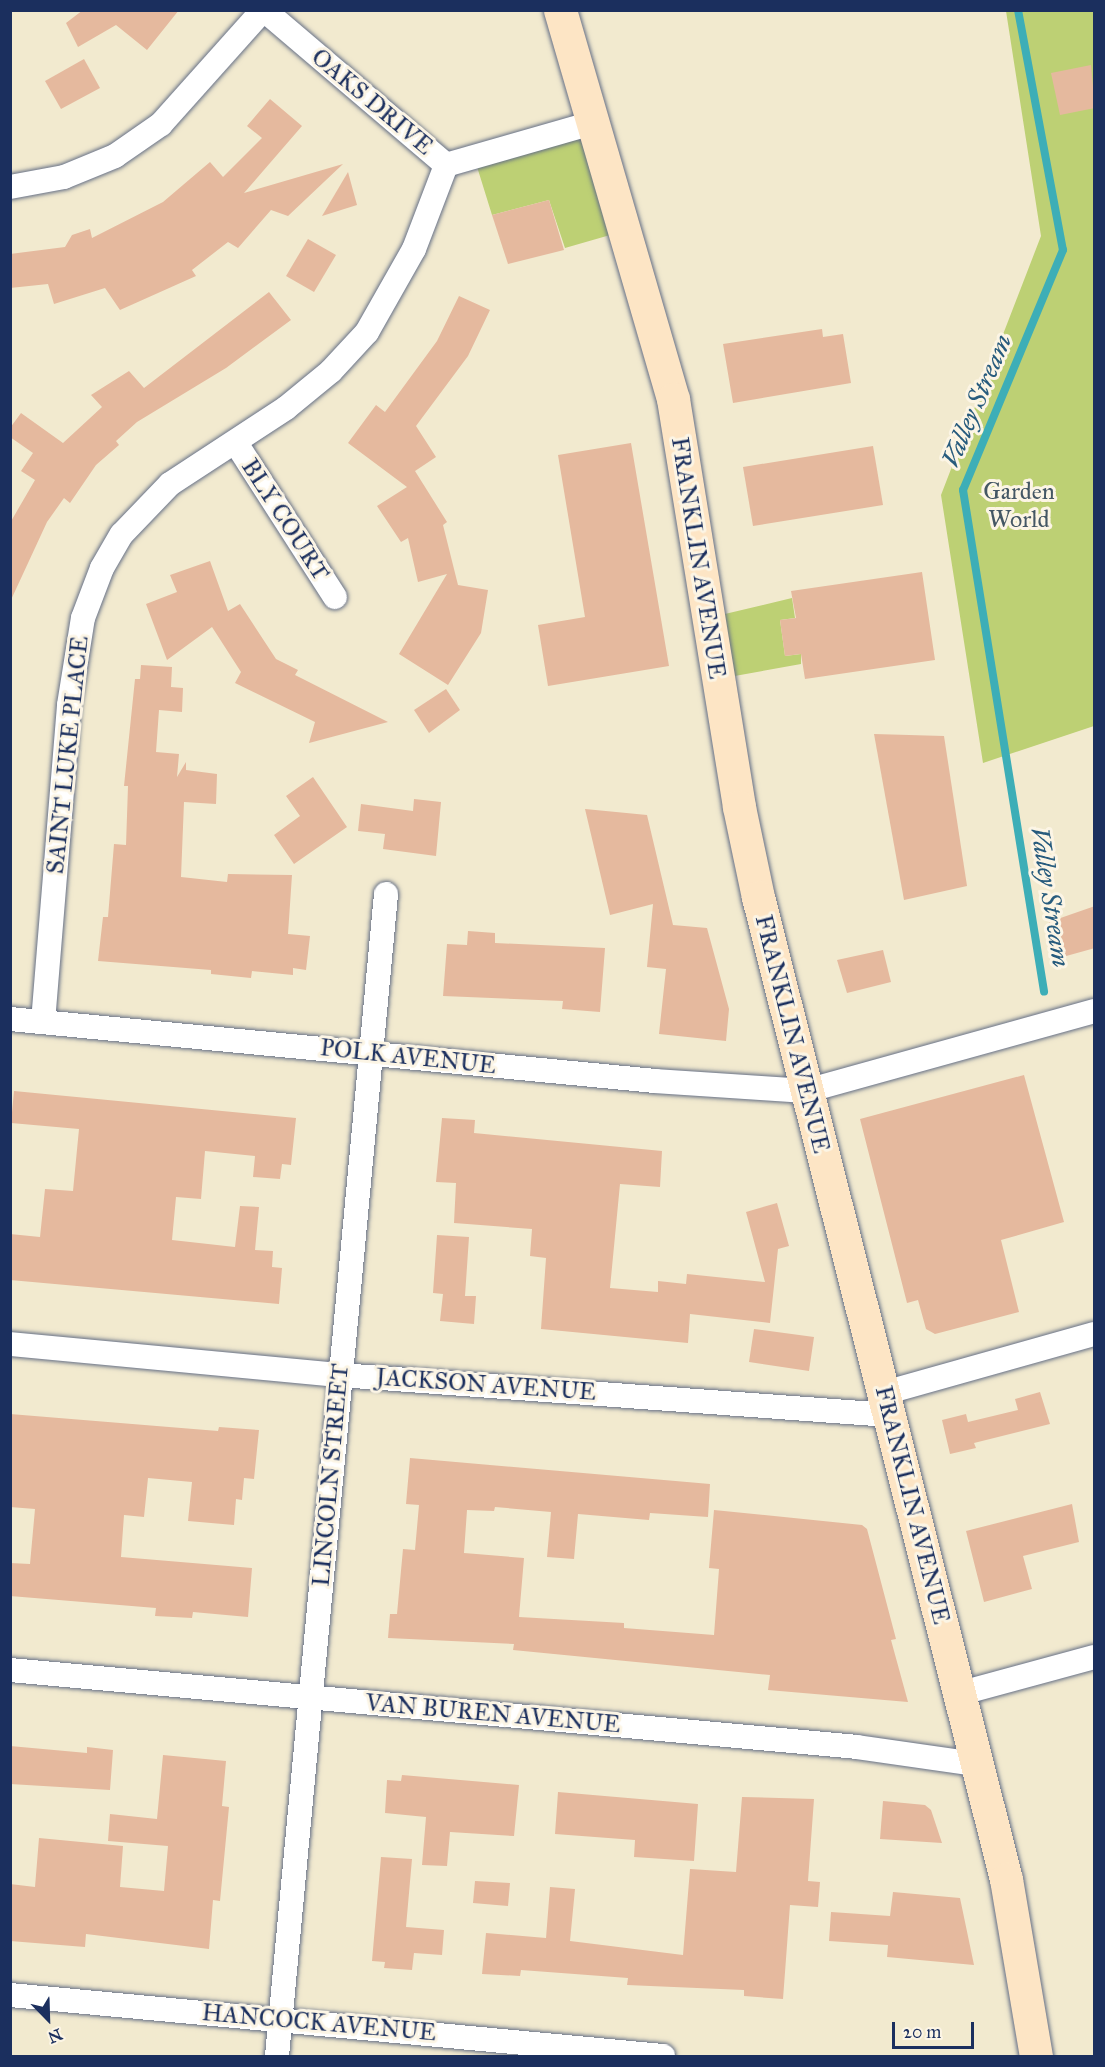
<!DOCTYPE html>
<style>
body{margin:0}
#map{position:relative;width:1105px;height:2067px;overflow:hidden;background:#f2eacf;font-family:"IM FELL Great Primer",serif}
div>[style]{position:absolute}
.green>*{inset:0;background:#bdd074}
.stream>*{height:8px;margin:-4px;padding:0 4px;transform-origin:4px;border-radius:4px;background:#3daeb7}
.building>*{inset:0;background:#e5b99e}
.roads{filter:drop-shadow(0 0 2px #667086) drop-shadow(0 0 2px #667086)}
.street>*{height:24px;margin:-12px;padding:0 12px;transform-origin:12px;border-radius:12px;background:#fff}
.secondary>*{height:33px;margin:-16.5px;padding:0 16.5px;transform-origin:16.5px;border-radius:16.5px;background:#fde5c5}
span{translate:-50% -50%;white-space:nowrap;text-align:center;line-height:1.15;-webkit-text-stroke:6px #fcf5e5;paint-order:stroke}
.street-label{font-size:24px;color:#1b2f5e}
.park-label{font-size:24px;color:#445764}
.water-label{font-size:26px;color:#275b7d;font-style:italic}
.frame{position:absolute;inset:0;border:12px solid #1b2f5e;pointer-events:none}
.north{position:absolute;left:18px;top:1989px;width:60px;height:60px;-webkit-text-stroke:4px #fcf5e5;paint-order:stroke;rotate:157deg;font-size:16px;font-weight:700;line-height:24px;text-align:center;color:#1b2f5e}
.north::after{content:'';display:block;margin:auto;width:21px;height:27px;background:#1b2f5e;clip-path:polygon(50% 0,100% 100%,50% 72%,0 100%)}
.scale{position:absolute;left:892px;top:2022px;width:82px;height:27px;box-sizing:border-box;border:3px solid #1b2f5e;border-top:0;padding-left:8px;font-size:18px;line-height:21px;white-space:nowrap;color:#1b2f5e;-webkit-text-stroke:4px #fcf5e5;paint-order:stroke}
</style>
<div id="map">
<div class="green">
<i style="clip-path:polygon(1006px 11px,1094px 11px,1094px 726px,983px 763px,941px 495px,1041px 236px)"></i>
<i style="clip-path:polygon(592px 123px,624px 231px,565px 248px,549px 200px,492px 215px,474px 157px)"></i>
<i style="clip-path:polygon(792px 598px,795px 618px,780px 620px,785px 656px,801px 654px,801px 664px,718px 679px,708px 618px)"></i>
</div>
<div class="stream">
<i style="left:1018px;top:10px;width:244px;rotate:79.4deg"></i>
<i style="left:1063px;top:250px;width:260px;rotate:112.6deg"></i>
<i style="left:963px;top:490px;width:508px;rotate:80.82deg"></i>
</div>
<div class="building">
<i style="clip-path:polygon(83px 10px,179px 10px,147px 50px,116px 25px,78px 47px,66px 23px)"></i>
<i style="clip-path:polygon(84px 59px,100px 88px,61px 109px,45px 81px)"></i>
<i style="clip-path:polygon(1091px 65px,1095px 108px,1060px 115px,1051px 73px)"></i>
<i style="clip-path:polygon(270px 99px,302px 126px,244px 193px,343px 164px,288px 216px,271px 210px,238px 248px,228px 242px,192px 270px,196px 276px,120px 310px,105px 288px,54px 304px,48px 284px,10px 288px,10px 254px,65px 247px,72px 235px,90px 229px,92px 238px,163px 202px,210px 162px,223px 177px,262px 138px,247px 126px)"></i>
<i style="clip-path:polygon(348px 172px,357px 205px,322px 216px)"></i>
<i style="clip-path:polygon(549px 200px,564px 250px,508px 264px,492px 215px)"></i>
<i style="clip-path:polygon(308px 239px,336px 255px,314px 292px,286px 276px)"></i>
<i style="clip-path:polygon(269px 292px,291px 320px,226px 368px,137px 422px,116px 441px,119px 445px,96px 465px,70px 503px,64px 498px,47px 522px,10px 602px,10px 523px,35px 480px,21px 471px,33px 453px,10px 437px,10px 428px,21px 413px,63px 443px,102px 407px,91px 395px,129px 371px,144px 388px)"></i>
<i style="clip-path:polygon(459px 296px,490px 310px,468px 356px,416px 426px,436px 457px,415px 471px,447px 522px,443px 525px,458px 585px,488px 590px,481px 633px,448px 685px,399px 654px,447px 574px,418px 582px,408px 538px,401px 542px,377px 506px,407px 487px,348px 443px,376px 405px,385px 412px,437px 341px)"></i>
<i style="clip-path:polygon(822px 329px,823px 337px,843px 334px,851px 383px,733px 403px,723px 344px)"></i>
<i style="clip-path:polygon(631px 443px,669px 666px,548px 686px,538px 625px,585px 617px,558px 455px)"></i>
<i style="clip-path:polygon(873px 446px,883px 505px,753px 526px,743px 467px)"></i>
<i style="clip-path:polygon(210px 561px,228px 611px,240px 604px,276px 659px,298px 670px,295px 675px,388px 722px,309px 743px,315px 722px,235px 683px,241px 672px,212px 627px,167px 660px,146px 604px,177px 592px,170px 575px)"></i>
<i style="clip-path:polygon(922px 572px,935px 660px,805px 679px,801px 654px,785px 656px,780px 620px,796px 618px,791px 591px)"></i>
<i style="clip-path:polygon(141px 665px,172px 667px,171px 687px,183px 688px,182px 712px,159px 710px,156px 752px,179px 754px,177px 777px,186px 762px,186px 770px,217px 774px,216px 804px,184px 802px,181px 877px,227px 882px,228px 874px,292px 875px,288px 934px,310px 936px,306px 970px,293px 968px,293px 975px,252px 971px,251px 978px,211px 974px,211px 970px,98px 961px,103px 917px,108px 917px,114px 844px,126px 845px,128px 786px,124px 786px,135px 679px,140px 679px)"></i>
<i style="clip-path:polygon(446px 689px,460px 710px,429px 733px,414px 710px)"></i>
<i style="clip-path:polygon(874px 734px,944px 736px,967px 886px,904px 900px)"></i>
<i style="clip-path:polygon(313px 777px,347px 827px,294px 864px,274px 835px,300px 816px,286px 796px)"></i>
<i style="clip-path:polygon(414px 799px,441px 802px,436px 856px,383px 849px,385px 834px,358px 831px,361px 804px,413px 811px)"></i>
<i style="clip-path:polygon(585px 809px,647px 815px,673px 925px,707px 928px,729px 1009px,726px 1041px,659px 1034px,666px 969px,647px 967px,653px 904px,610px 915px)"></i>
<i style="clip-path:polygon(1095px 906px,1095px 948px,1059px 958px,1049px 922px)"></i>
<i style="clip-path:polygon(468px 931px,495px 933px,495px 943px,605px 948px,600px 1012px,562px 1009px,563px 1001px,443px 996px,447px 944px,467px 945px)"></i>
<i style="clip-path:polygon(883px 950px,891px 982px,847px 993px,837px 960px)"></i>
<i style="clip-path:polygon(1024px 1075px,1064px 1222px,1001px 1240px,1019px 1312px,935px 1334px,926px 1329px,918px 1300px,907px 1303px,860px 1119px)"></i>
<i style="clip-path:polygon(14px 1091px,296px 1118px,291px 1165px,282px 1164px,280px 1179px,253px 1177px,255px 1156px,205px 1151px,201px 1199px,176px 1197px,172px 1240px,235px 1247px,240px 1206px,259px 1207px,255px 1250px,273px 1251px,272px 1267px,282px 1268px,279px 1304px,10px 1280px,10px 1234px,40px 1237px,45px 1189px,73px 1191px,79px 1129px,11px 1123px)"></i>
<i style="clip-path:polygon(442px 1118px,475px 1120px,474px 1133px,662px 1151px,660px 1187px,620px 1184px,610px 1288px,658px 1292px,658px 1281px,686px 1284px,687px 1274px,765px 1282px,746px 1212px,777px 1203px,789px 1246px,778px 1249px,770px 1323px,690px 1314px,688px 1343px,541px 1329px,546px 1258px,530px 1256px,532px 1229px,454px 1223px,456px 1183px,436px 1182px)"></i>
<i style="clip-path:polygon(437px 1235px,469px 1237px,465px 1296px,476px 1296px,474px 1324px,440px 1321px,443px 1294px,433px 1293px)"></i>
<i style="clip-path:polygon(754px 1329px,814px 1337px,809px 1371px,749px 1362px)"></i>
<i style="clip-path:polygon(1040px 1392px,1050px 1424px,974px 1443px,976px 1448px,950px 1454px,942px 1420px,966px 1414px,968px 1422px,1018px 1410px,1015px 1399px)"></i>
<i style="clip-path:polygon(10px 1414px,218px 1431px,219px 1427px,259px 1430px,254px 1479px,244px 1478px,242px 1500px,236px 1499px,234px 1525px,188px 1521px,192px 1482px,148px 1478px,144px 1517px,124px 1515px,121px 1557px,252px 1568px,248px 1617px,193px 1612px,192px 1618px,155px 1616px,156px 1608px,10px 1596px,10px 1563px,30px 1564px,35px 1509px,10px 1507px)"></i>
<i style="clip-path:polygon(410px 1458px,710px 1484px,708px 1517px,650px 1513px,649px 1520px,578px 1514px,574px 1559px,547px 1557px,551px 1512px,495px 1507px,494px 1511px,467px 1510px,464px 1553px,524px 1558px,519px 1617px,624px 1623px,624px 1628px,714px 1635px,719px 1569px,709px 1568px,714px 1510px,862px 1525px,867px 1529px,896px 1639px,891px 1640px,908px 1702px,768px 1690px,770px 1675px,513px 1650px,514px 1644px,388px 1638px,390px 1614px,397px 1614px,403px 1549px,415px 1550px,419px 1505px,406px 1504px)"></i>
<i style="clip-path:polygon(1072px 1504px,1079px 1542px,1023px 1556px,1032px 1589px,984px 1602px,966px 1531px)"></i>
<i style="clip-path:polygon(10px 1746px,87px 1753px,87px 1747px,113px 1750px,110px 1790px,10px 1784px)"></i>
<i style="clip-path:polygon(163px 1755px,226px 1761px,222px 1806px,229px 1807px,220px 1901px,213px 1900px,209px 1949px,86px 1934px,85px 1947px,10px 1941px,10px 1884px,35px 1887px,39px 1838px,123px 1846px,120px 1887px,164px 1891px,168px 1846px,108px 1841px,110px 1814px,157px 1819px)"></i>
<i style="clip-path:polygon(402px 1775px,519px 1785px,514px 1836px,450px 1832px,447px 1866px,422px 1865px,426px 1817px,385px 1813px,387px 1780px,401px 1781px)"></i>
<i style="clip-path:polygon(558px 1792px,698px 1804px,694px 1861px,634px 1857px,635px 1840px,555px 1834px)"></i>
<i style="clip-path:polygon(742px 1797px,814px 1799px,808px 1881px,820px 1882px,818px 1907px,790px 1905px,783px 1999px,744px 1996px,744px 1990px,627px 1985px,628px 1978px,521px 1970px,520px 1976px,482px 1974px,486px 1933px,546px 1938px,550px 1887px,575px 1889px,570px 1941px,683px 1955px,690px 1869px,736px 1872px)"></i>
<i style="clip-path:polygon(883px 1801px,925px 1805px,931px 1810px,942px 1843px,880px 1839px)"></i>
<i style="clip-path:polygon(381px 1857px,412px 1859px,406px 1927px,444px 1930px,442px 1955px,414px 1953px,412px 1970px,384px 1968px,385px 1962px,372px 1961px)"></i>
<i style="clip-path:polygon(475px 1881px,510px 1883px,508px 1906px,473px 1903px)"></i>
<i style="clip-path:polygon(893px 1892px,960px 1898px,974px 1965px,887px 1957px,888px 1945px,829px 1941px,831px 1912px,890px 1916px)"></i>
</div>
<div class="roads">
<div class="street">
<i style="left:264px;top:10px;width:239px;rotate:40.4deg"></i>
<i style="left:446px;top:165px;width:152px;rotate:-16deg"></i>
<i style="left:10px;top:187px;width:55px;rotate:-10.5deg"></i>
<i style="left:64px;top:177px;width:55px;rotate:-22.4deg"></i>
<i style="left:115px;top:156px;width:56px;rotate:-34.8deg"></i>
<i style="left:161px;top:124px;width:153px;rotate:-48.2deg"></i>
<i style="left:236px;top:443px;width:183px;rotate:57.3deg"></i>
<i style="left:10px;top:1019px;width:648px;rotate:5.49deg"></i>
<i style="left:655px;top:1081px;width:151px;rotate:3.8deg"></i>
<i style="left:806px;top:1091px;width:299px;rotate:-15.5deg"></i>
<i style="left:43px;top:1022px;width:318px;rotate:-85.3deg"></i>
<i style="left:69px;top:705px;width:88px;rotate:-80.9deg"></i>
<i style="left:83px;top:618px;width:53px;rotate:-69.2deg"></i>
<i style="left:102px;top:568px;width:39px;rotate:-60deg"></i>
<i style="left:122px;top:534px;width:69px;rotate:-46.2deg"></i>
<i style="left:170px;top:484px;width:139px;rotate:-33.2deg"></i>
<i style="left:286px;top:408px;width:58px;rotate:-39.4deg"></i>
<i style="left:331px;top:371px;width:53px;rotate:-47.3deg"></i>
<i style="left:367px;top:332px;width:95px;rotate:-60.5deg"></i>
<i style="left:414px;top:249px;width:90px;rotate:-69.1deg"></i>
<i style="left:10px;top:1344px;width:331px;rotate:5.4deg"></i>
<i style="left:340px;top:1375px;width:550px;rotate:4.17deg"></i>
<i style="left:884px;top:1393px;width:218px;rotate:-15.7deg"></i>
<i style="left:10px;top:1670px;width:850px;rotate:5.19deg"></i>
<i style="left:857px;top:1747px;width:119px;rotate:8.2deg"></i>
<i style="left:958px;top:1694px;width:141px;rotate:-15.2deg"></i>
<i style="left:10px;top:1995px;width:656px;rotate:5.34deg"></i>
<i style="left:277px;top:2056px;width:1167px;rotate:-84.64deg"></i>
</div>
<div class="secondary">
<i style="left:560px;top:10px;width:405px;rotate:73.8deg"></i>
<i style="left:673px;top:399px;width:413px;rotate:80.8deg"></i>
<i style="left:739px;top:807px;width:92px;rotate:78.1deg"></i>
<i style="left:758px;top:897px;width:1013px;rotate:75.83deg"></i>
<i style="left:1006px;top:1879px;width:180px;rotate:80.4deg"></i>
</div>
</div>
<div class="street-label">
<span style="left:372px;top:102px;rotate:40deg">OAKS DRIVE</span>
<span style="left:285px;top:520px;rotate:57deg">BLY COURT</span>
<span style="left:698px;top:558px;rotate:81deg">FRANKLIN AVENUE</span>
<span style="left:68px;top:755px;rotate:-84deg">SAINT LUKE PLACE</span>
<span style="left:792px;top:1034px;rotate:76deg">FRANKLIN AVENUE</span>
<span style="left:408px;top:1057px;rotate:6deg">POLK AVENUE</span>
<span style="left:486px;top:1385px;rotate:4deg">JACKSON AVENUE</span>
<span style="left:331px;top:1475px;rotate:-85deg">LINCOLN STREET</span>
<span style="left:912px;top:1505px;rotate:76deg">FRANKLIN AVENUE</span>
<span style="left:493px;top:1714px;rotate:5deg">VAN BUREN AVENUE</span>
<span style="left:319px;top:2023px;rotate:5deg">HANCOCK AVENUE</span>
</div>
<div class="park-label">
<span style="left:1019px;top:506px">Garden<br>World</span>
</div>
<div class="water-label">
<span style="left:977px;top:401px;rotate:-67deg">Valley Stream</span>
<span style="left:1050px;top:897px;rotate:81deg">Valley Stream</span>
</div>
<div class="frame"></div>
<div class="north">N</div>
<div class="scale">20 m</div>
</div>
